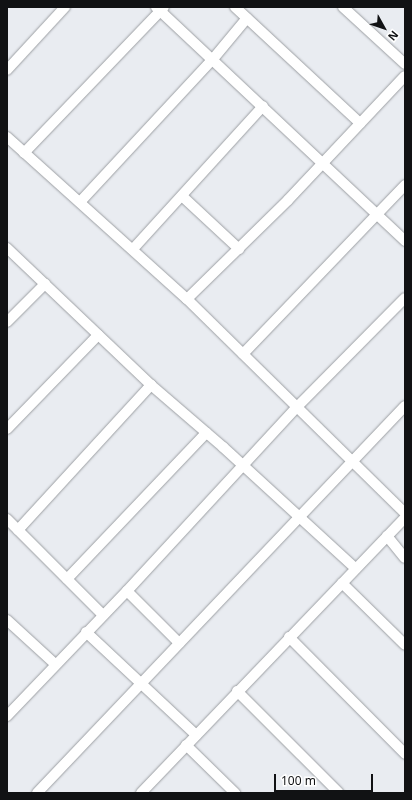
<!DOCTYPE html>
<style>
body{margin:0}
#map{position:relative;width:412px;height:800px;overflow:hidden;background:#e9ecf1;font-family:"Noto Sans",sans-serif}
div>[style]{position:absolute}
.roads{filter:drop-shadow(0 0 1px #9c9fa3) drop-shadow(0 0 1px #9c9fa3)}
.minor>*{height:10px;margin:-5px;padding:0 5px;transform-origin:5px;border-radius:5px;background:#fff}
span{translate:-50% -50%;white-space:nowrap;text-align:center;line-height:1.15;-webkit-text-stroke:3.5px #fff;paint-order:stroke}
.frame{position:absolute;inset:0;border:8px solid #111214;pointer-events:none}
.north{position:absolute;left:364px;top:8px;width:40px;height:40px;-webkit-text-stroke:3px #fff;paint-order:stroke;rotate:130deg;font-size:11px;font-weight:700;line-height:16px;text-align:center;color:#111214}
.north::after{content:'';display:block;margin:auto;width:14px;height:18px;background:#111214;clip-path:polygon(50% 0,100% 100%,50% 72%,0 100%)}
.scale{position:absolute;left:274px;top:774px;width:99px;height:18px;box-sizing:border-box;border:2px solid #111214;border-top:0;padding-left:5px;font-size:12px;line-height:14px;white-space:nowrap;color:#111214;-webkit-text-stroke:3px #fff;paint-order:stroke}
</style>
<div id="map">
<div class="roads">
<div class="minor">
<i style="left:156px;top:7px;width:342px;rotate:43.2deg"></i>
<i style="left:235px;top:7px;width:171px;rotate:42.9deg"></i>
<i style="left:343px;top:7px;width:84px;rotate:42.6deg"></i>
<i style="left:7px;top:70px;width:86px;rotate:-47.4deg"></i>
<i style="left:7px;top:137px;width:242px;rotate:42deg"></i>
<i style="left:187px;top:299px;width:305px;rotate:44.5deg"></i>
<i style="left:24px;top:153px;width:202px;rotate:-46.2deg"></i>
<i style="left:182px;top:196px;width:78px;rotate:42.9deg"></i>
<i style="left:80px;top:202px;width:195px;rotate:-47.1deg"></i>
<i style="left:213px;top:59px;width:53px;rotate:-50.3deg"></i>
<i style="left:7px;top:248px;width:199px;rotate:43.6deg"></i>
<i style="left:151px;top:385px;width:95px;rotate:40.7deg"></i>
<i style="left:223px;top:447px;width:180px;rotate:42.5deg"></i>
<i style="left:133px;top:249px;width:193px;rotate:-47.7deg"></i>
<i style="left:187px;top:299px;width:141px;rotate:-44.4deg"></i>
<i style="left:288px;top:200px;width:170px;rotate:-46.7deg"></i>
<i style="left:7px;top:322px;width:54px;rotate:-45deg"></i>
<i style="left:243px;top:354px;width:234px;rotate:-46.2deg"></i>
<i style="left:7px;top:429px;width:131px;rotate:-45.9deg"></i>
<i style="left:7px;top:519px;width:136px;rotate:45deg"></i>
<i style="left:18px;top:530px;width:197px;rotate:-47.5deg"></i>
<i style="left:387px;top:536px;width:28px;rotate:51deg"></i>
<i style="left:67px;top:579px;width:202px;rotate:-46.4deg"></i>
<i style="left:342px;top:583px;width:88px;rotate:44.5deg"></i>
<i style="left:127px;top:591px;width:74px;rotate:45deg"></i>
<i style="left:7px;top:620px;width:65px;rotate:42.5deg"></i>
<i style="left:86px;top:632px;width:151px;rotate:43.1deg"></i>
<i style="left:289px;top:637px;width:165px;rotate:45.2deg"></i>
<i style="left:237px;top:691px;width:144px;rotate:45deg"></i>
<i style="left:7px;top:716px;width:173px;rotate:-46.2deg"></i>
<i style="left:127px;top:591px;width:251px;rotate:-47.3deg"></i>
<i style="left:297px;top:407px;width:153px;rotate:-45.3deg"></i>
<i style="left:186px;top:745px;width:69px;rotate:44.4deg"></i>
<i style="left:37px;top:793px;width:534px;rotate:-46.44deg"></i>
<i style="left:141px;top:793px;width:381px;rotate:-46.2deg"></i>
</div>
</div>
<div class="frame"></div>
<div class="north">N</div>
<div class="scale">100 m</div>
</div>
